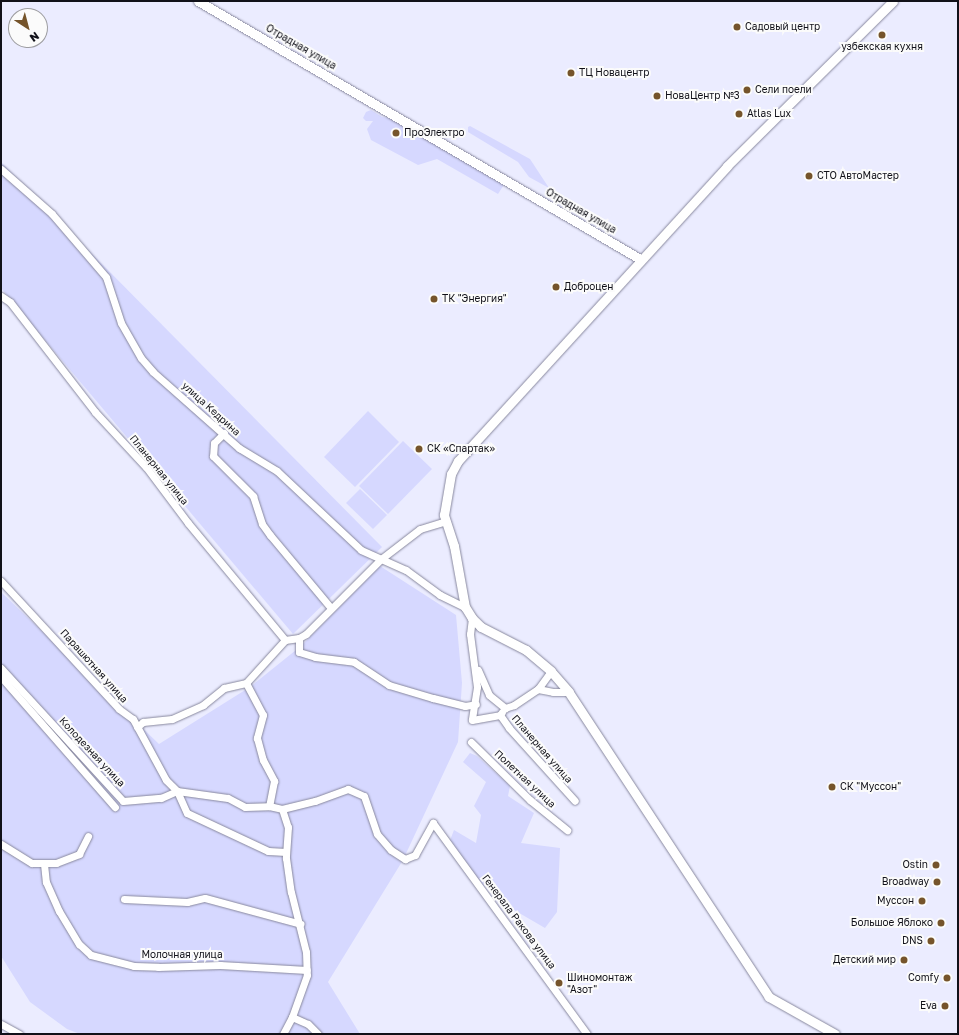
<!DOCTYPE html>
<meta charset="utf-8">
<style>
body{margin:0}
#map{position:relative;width:959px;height:1035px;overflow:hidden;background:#ebecff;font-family:"Golos Text",sans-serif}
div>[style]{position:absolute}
.green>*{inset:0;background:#d6d8ff}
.roads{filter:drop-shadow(0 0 1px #88889e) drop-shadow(0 0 1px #88889e)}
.street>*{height:7px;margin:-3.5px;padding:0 3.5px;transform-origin:3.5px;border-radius:3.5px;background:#fff}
.secondary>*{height:9px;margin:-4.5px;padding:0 4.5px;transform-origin:4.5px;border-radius:4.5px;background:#fff}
.dots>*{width:11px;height:11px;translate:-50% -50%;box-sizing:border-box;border:2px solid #fbfbfb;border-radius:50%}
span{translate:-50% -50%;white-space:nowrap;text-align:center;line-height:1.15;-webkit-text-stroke:4px #fbfbfb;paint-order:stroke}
.poi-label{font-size:10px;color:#111119}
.left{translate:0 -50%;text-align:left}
.right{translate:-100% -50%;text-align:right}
.street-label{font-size:10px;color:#111119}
.frame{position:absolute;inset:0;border:2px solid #111119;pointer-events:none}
.north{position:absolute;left:8px;top:8px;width:40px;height:40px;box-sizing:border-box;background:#fbfbfb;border:1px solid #9d9da1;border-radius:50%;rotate:144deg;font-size:11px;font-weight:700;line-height:16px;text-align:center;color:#111119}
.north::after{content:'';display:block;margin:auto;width:14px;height:18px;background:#75542b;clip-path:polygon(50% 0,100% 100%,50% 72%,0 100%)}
</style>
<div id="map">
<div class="green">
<i style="clip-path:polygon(371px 110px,382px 117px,391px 118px,505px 183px,498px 194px,437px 159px,418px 165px,371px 140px,367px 129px,373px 121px,366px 121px,363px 118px,366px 112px)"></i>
<i style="clip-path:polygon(470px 126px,530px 159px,549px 188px,529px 177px,518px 162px,468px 132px,468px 127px)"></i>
<i style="clip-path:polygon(1px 162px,382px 547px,293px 634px,1px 288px)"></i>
<i style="clip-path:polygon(368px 411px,399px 442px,355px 487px,324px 457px)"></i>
<i style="clip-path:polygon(403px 441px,432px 469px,388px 514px,359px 486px)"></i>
<i style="clip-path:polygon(360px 489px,387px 515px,373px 529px,346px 503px)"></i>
<i style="clip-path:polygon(380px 566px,456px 615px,462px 683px,458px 742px,403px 860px,328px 982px,360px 1034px,80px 1034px,67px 1029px,30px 1002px,1px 956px,1px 592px,159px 744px,250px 687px,301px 646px)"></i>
<i style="clip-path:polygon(470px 753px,477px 756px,510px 786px,508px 796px,534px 813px,521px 843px,560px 848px,557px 912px,545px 928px,514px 910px,508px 900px,480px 884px,449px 843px,454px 830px,476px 843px,481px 815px,474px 806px,486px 782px,463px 762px)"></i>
</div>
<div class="roads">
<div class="street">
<i style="left:1px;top:169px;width:68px;rotate:41.4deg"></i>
<i style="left:52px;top:214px;width:83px;rotate:49.4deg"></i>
<i style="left:106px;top:277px;width:48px;rotate:71.9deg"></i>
<i style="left:121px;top:323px;width:40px;rotate:60.3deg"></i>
<i style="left:141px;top:358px;width:18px;rotate:49deg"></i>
<i style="left:153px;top:372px;width:115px;rotate:41.5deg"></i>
<i style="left:239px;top:448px;width:44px;rotate:31.2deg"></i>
<i style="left:277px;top:471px;width:115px;rotate:43.2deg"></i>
<i style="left:361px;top:550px;width:49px;rotate:24deg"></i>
<i style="left:406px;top:570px;width:42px;rotate:36.3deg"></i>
<i style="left:440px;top:595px;width:28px;rotate:26deg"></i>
<i style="left:1px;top:296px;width:11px;rotate:34deg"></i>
<i style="left:10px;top:302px;width:139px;rotate:52.3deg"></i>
<i style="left:95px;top:412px;width:75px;rotate:47.2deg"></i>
<i style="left:146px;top:467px;width:70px;rotate:53.1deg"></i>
<i style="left:188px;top:523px;width:152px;rotate:50.3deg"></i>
<i style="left:224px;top:433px;width:14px;rotate:135deg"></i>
<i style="left:214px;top:443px;width:13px;rotate:94deg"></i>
<i style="left:213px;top:456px;width:57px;rotate:45deg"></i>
<i style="left:253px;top:496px;width:29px;rotate:72deg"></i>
<i style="left:262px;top:524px;width:14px;rotate:54deg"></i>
<i style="left:270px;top:535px;width:95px;rotate:50.1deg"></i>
<i style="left:1px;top:581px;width:174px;rotate:47.3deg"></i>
<i style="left:119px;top:709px;width:17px;rotate:36deg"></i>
<i style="left:133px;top:719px;width:69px;rotate:61.6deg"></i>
<i style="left:166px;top:780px;width:16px;rotate:45deg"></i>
<i style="left:177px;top:791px;width:24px;rotate:66deg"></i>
<i style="left:187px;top:813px;width:89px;rotate:25.1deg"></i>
<i style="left:268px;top:851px;width:18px;rotate:3deg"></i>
<i style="left:472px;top:618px;width:16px;rotate:97deg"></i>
<i style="left:470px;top:634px;width:53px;rotate:82.5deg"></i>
<i style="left:477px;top:687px;width:33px;rotate:99deg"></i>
<i style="left:472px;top:720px;width:28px;rotate:-10deg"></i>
<i style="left:299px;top:638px;width:14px;rotate:90deg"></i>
<i style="left:299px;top:652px;width:17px;rotate:17deg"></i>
<i style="left:315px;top:657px;width:39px;rotate:7deg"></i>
<i style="left:354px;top:662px;width:42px;rotate:33.3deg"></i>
<i style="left:389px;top:685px;width:46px;rotate:16.5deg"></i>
<i style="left:433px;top:698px;width:33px;rotate:14deg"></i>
<i style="left:465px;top:706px;width:11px;rotate:-10deg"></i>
<i style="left:1px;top:668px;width:180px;rotate:47.5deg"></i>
<i style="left:123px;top:801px;width:38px;rotate:-5deg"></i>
<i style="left:161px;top:798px;width:17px;rotate:-24deg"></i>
<i style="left:177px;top:791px;width:51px;rotate:7.8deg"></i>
<i style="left:228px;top:798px;width:19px;rotate:28deg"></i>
<i style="left:245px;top:807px;width:24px;rotate:-2deg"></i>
<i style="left:269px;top:806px;width:13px;rotate:13deg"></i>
<i style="left:282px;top:809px;width:34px;rotate:-14deg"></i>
<i style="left:315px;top:801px;width:35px;rotate:-20deg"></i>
<i style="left:348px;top:789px;width:17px;rotate:24deg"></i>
<i style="left:364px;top:796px;width:40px;rotate:71.1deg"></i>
<i style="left:377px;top:834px;width:21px;rotate:49deg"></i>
<i style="left:391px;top:850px;width:17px;rotate:33deg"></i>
<i style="left:405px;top:859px;width:11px;rotate:-22deg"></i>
<i style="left:415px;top:855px;width:37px;rotate:-61deg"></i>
<i style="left:433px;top:823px;width:261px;rotate:53.9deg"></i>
<i style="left:478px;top:670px;width:27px;rotate:66deg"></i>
<i style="left:489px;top:695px;width:21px;rotate:39deg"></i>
<i style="left:505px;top:708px;width:9px;rotate:-18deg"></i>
<i style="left:514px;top:705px;width:29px;rotate:-34deg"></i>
<i style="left:538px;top:689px;width:15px;rotate:11deg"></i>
<i style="left:553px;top:692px;width:16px"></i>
<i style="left:1px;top:677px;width:173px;rotate:48.8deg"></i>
<i style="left:246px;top:683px;width:36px;rotate:62deg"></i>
<i style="left:263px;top:715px;width:24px;rotate:105deg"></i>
<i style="left:257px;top:738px;width:23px;rotate:75deg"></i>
<i style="left:263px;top:760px;width:24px;rotate:62deg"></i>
<i style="left:274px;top:781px;width:25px;rotate:101deg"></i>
<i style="left:538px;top:689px;width:22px;rotate:-54deg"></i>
<i style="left:502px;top:712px;width:4px;rotate:124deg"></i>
<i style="left:500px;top:715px;width:16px;rotate:55deg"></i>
<i style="left:509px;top:728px;width:98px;rotate:47.9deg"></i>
<i style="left:137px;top:727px;width:8px;rotate:-40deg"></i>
<i style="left:143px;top:722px;width:29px;rotate:-6deg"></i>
<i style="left:172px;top:719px;width:34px;rotate:-24deg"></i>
<i style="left:203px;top:705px;width:27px;rotate:-39deg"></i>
<i style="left:224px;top:688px;width:23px;rotate:-13deg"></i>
<i style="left:246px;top:683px;width:58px;rotate:-47.8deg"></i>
<i style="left:285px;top:640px;width:14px;rotate:-8deg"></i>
<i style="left:299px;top:638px;width:8px;rotate:-30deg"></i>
<i style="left:306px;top:634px;width:106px;rotate:-45deg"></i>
<i style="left:381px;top:559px;width:49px;rotate:-37.6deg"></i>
<i style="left:420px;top:529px;width:27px;rotate:-17deg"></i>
<i style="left:471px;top:742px;width:83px;rotate:44.5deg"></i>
<i style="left:530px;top:800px;width:48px;rotate:39deg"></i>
<i style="left:282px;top:809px;width:19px;rotate:72deg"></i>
<i style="left:288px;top:827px;width:31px;rotate:94deg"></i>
<i style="left:286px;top:858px;width:34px;rotate:82deg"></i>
<i style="left:291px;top:892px;width:62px;rotate:76deg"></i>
<i style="left:306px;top:952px;width:23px;rotate:88deg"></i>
<i style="left:307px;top:975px;width:45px;rotate:109.7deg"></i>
<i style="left:292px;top:1017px;width:19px;rotate:118deg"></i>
<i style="left:1px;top:844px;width:36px;rotate:32deg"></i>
<i style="left:32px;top:863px;width:24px"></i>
<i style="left:56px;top:863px;width:25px;rotate:-21deg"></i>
<i style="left:79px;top:854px;width:20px;rotate:-63deg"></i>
<i style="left:44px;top:864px;width:18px;rotate:84deg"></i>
<i style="left:46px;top:882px;width:32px;rotate:66deg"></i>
<i style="left:59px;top:911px;width:39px;rotate:59deg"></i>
<i style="left:79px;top:944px;width:16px;rotate:43deg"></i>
<i style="left:91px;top:955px;width:44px;rotate:14.3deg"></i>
<i style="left:134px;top:966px;width:24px;rotate:2deg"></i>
<i style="left:158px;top:967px;width:62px;rotate:-1.8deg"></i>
<i style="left:220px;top:965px;width:87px;rotate:3.3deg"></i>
<i style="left:124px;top:899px;width:63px;rotate:2.7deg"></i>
<i style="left:187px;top:902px;width:18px;rotate:-13deg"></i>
<i style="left:205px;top:898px;width:99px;rotate:15.2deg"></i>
<i style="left:292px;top:1017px;width:17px;rotate:24deg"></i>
<i style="left:308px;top:1024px;width:14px;rotate:45deg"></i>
<i style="left:1px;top:1024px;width:21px;rotate:29deg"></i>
</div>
<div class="secondary">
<i style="left:198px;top:1px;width:512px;rotate:30.27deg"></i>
<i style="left:835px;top:1034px;width:76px;rotate:-150.7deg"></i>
<i style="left:769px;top:997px;width:365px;rotate:-123.3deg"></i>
<i style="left:569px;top:692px;width:28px;rotate:-131deg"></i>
<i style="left:551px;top:671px;width:33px;rotate:-140deg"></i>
<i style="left:526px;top:650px;width:51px;rotate:-152.9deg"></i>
<i style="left:481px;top:627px;width:13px;rotate:-135deg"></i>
<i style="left:472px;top:618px;width:13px;rotate:-122deg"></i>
<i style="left:465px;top:607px;width:62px;rotate:-100.2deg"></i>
<i style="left:454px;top:546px;width:33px;rotate:-108deg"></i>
<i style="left:444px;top:515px;width:42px;rotate:-80.3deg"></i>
<i style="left:451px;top:474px;width:15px;rotate:-62deg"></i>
<i style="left:458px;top:461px;width:399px;rotate:-47.6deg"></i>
<i style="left:727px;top:166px;width:234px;rotate:-44.8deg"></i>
</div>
</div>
<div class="dots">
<i style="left:737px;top:27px;background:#75542b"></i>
<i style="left:882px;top:35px;background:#75542b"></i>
<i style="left:571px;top:73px;background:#75542b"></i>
<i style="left:747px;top:90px;background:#75542b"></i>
<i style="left:657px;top:96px;background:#75542b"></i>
<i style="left:739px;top:114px;background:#75542b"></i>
<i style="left:396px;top:133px;background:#75542b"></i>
<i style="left:809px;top:176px;background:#75542b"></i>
<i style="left:556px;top:287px;background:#75542b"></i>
<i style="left:434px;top:299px;background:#75542b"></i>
<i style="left:419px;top:449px;background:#75542b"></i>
<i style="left:832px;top:787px;background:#75542b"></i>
<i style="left:936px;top:865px;background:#75542b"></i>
<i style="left:937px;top:882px;background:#75542b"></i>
<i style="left:922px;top:901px;background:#75542b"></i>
<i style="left:941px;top:923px;background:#75542b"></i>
<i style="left:931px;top:941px;background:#75542b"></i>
<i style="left:904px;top:960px;background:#75542b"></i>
<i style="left:947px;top:978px;background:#75542b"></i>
<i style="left:559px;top:983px;background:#75542b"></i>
<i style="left:945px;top:1006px;background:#75542b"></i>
</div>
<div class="poi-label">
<span class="left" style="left:745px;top:27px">Садовый центр</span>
<span style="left:882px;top:47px">узбекская кухня</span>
<span class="left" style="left:579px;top:73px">ТЦ Новацентр</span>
<span class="left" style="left:755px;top:90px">Сели поели</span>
<span class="left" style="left:665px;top:96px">НоваЦентр №3</span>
<span class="left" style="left:747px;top:114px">Atlas Lux</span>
<span class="left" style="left:404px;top:133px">ПроЭлектро</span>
<span class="left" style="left:817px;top:176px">СТО АвтоМастер</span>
<span class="left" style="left:564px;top:287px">Доброцен</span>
<span class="left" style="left:442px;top:299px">ТК "Энергия"</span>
<span class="left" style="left:427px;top:449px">СК «Спартак»</span>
<span class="left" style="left:840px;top:787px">СК "Муссон"</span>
<span class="right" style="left:928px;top:865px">Ostin</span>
<span class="right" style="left:929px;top:882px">Broadway</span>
<span class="right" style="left:914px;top:901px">Муссон</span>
<span class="right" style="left:933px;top:923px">Большое Яблоко</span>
<span class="right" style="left:923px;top:941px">DNS</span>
<span class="right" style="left:896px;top:960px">Детский мир</span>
<span class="left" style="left:567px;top:983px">Шиномонтаж<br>"Азот"</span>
<span class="right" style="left:939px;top:978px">Comfy</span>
<span class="right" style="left:937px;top:1006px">Eva</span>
</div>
<div class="street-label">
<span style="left:301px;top:47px;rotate:30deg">Отрадная улица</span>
<span style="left:581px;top:211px;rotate:30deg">Отрадная улица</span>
<span style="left:211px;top:409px;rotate:42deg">улица Кедрина</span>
<span style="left:159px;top:470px;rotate:51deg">Планерная улица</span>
<span style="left:94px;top:666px;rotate:48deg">Парашютная улица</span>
<span style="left:542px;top:749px;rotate:49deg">Планерная улица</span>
<span style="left:92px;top:752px;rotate:47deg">Колодезная улица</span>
<span style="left:525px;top:779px;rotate:43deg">Полетная улица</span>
<span style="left:519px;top:922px;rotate:53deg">Генерала Ракова улица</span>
<span style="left:182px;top:955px">Молочная улица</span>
</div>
<div class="frame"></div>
<div class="north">N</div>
</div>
